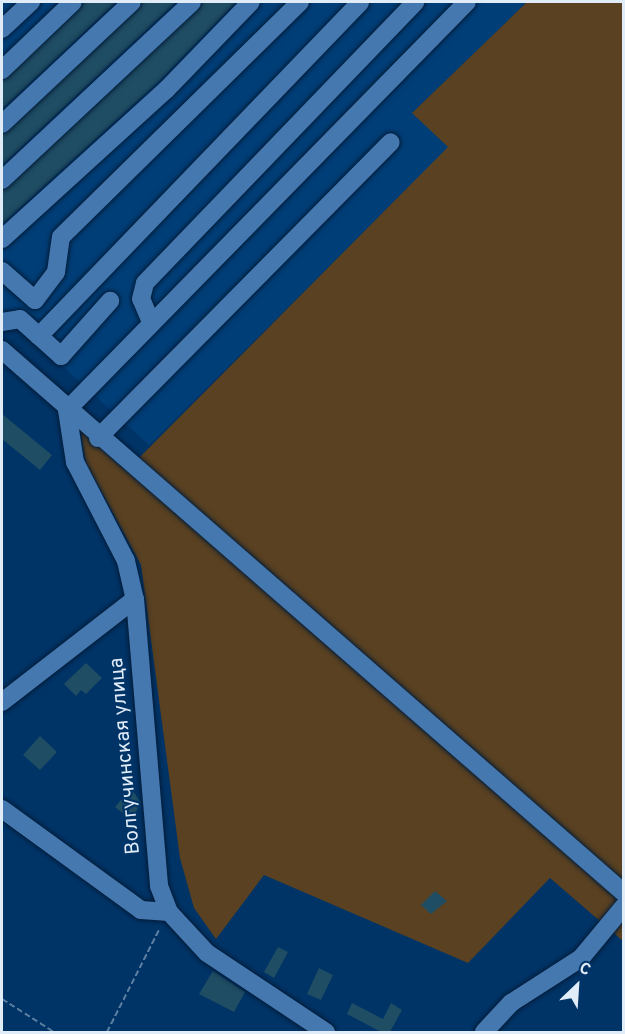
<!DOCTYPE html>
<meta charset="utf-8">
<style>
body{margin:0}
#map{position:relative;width:625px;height:1034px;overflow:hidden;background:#003467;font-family:Overpass,sans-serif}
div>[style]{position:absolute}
.built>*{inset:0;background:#003e77}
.green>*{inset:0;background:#594121}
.building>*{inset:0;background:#1f4d63}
.path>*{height:2px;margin-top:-1px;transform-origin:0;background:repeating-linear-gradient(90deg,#5b7fa2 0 6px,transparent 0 9px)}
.roads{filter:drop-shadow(0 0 2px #031c38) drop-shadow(0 0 2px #031c38)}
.minor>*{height:18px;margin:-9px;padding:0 9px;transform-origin:9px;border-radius:9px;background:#4678b0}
span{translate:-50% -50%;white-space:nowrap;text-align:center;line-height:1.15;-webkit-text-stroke:4.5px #003467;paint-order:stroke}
.street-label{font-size:20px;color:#e1ecf9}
.frame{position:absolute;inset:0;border:3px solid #e1ecf9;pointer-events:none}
.north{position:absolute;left:547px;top:956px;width:60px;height:60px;-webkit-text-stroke:4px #003467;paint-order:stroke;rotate:25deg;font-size:16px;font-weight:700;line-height:24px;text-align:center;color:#e1ecf9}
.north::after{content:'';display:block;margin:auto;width:21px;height:27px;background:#e1ecf9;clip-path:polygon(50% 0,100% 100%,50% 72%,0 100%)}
</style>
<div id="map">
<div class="built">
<i style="clip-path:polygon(2px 2px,527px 2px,413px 112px,449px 147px,149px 445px,2px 311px)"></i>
</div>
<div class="green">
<i style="clip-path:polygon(527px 2px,623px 2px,623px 941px,550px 878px,468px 963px,264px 875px,216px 939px,194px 908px,180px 858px,141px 565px,86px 463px,80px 429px,126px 471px,448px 147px,412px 113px)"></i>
</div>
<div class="building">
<i style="clip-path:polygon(85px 2px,116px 2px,2px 109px,2px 81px)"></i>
<i style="clip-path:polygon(143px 2px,176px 2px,2px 165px,2px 135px)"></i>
<i style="clip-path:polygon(204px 2px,236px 2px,158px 82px,2px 224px,2px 191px)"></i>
<i style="clip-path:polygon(2px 414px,52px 455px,40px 470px,2px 439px)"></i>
<i style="clip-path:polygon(86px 663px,102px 678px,86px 694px,81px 690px,76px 696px,64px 684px)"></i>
<i style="clip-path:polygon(40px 736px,57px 752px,40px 770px,23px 755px)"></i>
<i style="clip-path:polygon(131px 788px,141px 803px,131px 820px,115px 807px)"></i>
<i style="clip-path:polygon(435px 891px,447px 901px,431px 914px,421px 905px)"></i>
<i style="clip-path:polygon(278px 947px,288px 952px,274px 978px,264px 972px)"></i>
<i style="clip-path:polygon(319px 968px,333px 975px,321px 1000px,307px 994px)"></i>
<i style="clip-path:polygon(213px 971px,245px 992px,234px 1012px,199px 994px)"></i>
<i style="clip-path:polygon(352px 1003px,383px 1019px,391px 1003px,402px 1010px,390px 1032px,381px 1032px,347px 1014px)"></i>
</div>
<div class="path">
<i style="left:2px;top:999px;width:62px;rotate:32.4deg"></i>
<i style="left:107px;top:1032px;width:117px;rotate:-63deg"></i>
</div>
<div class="roads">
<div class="minor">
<i style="left:2px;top:29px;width:40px;rotate:-43deg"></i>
<i style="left:2px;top:70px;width:98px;rotate:-43.8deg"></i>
<i style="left:2px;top:124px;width:178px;rotate:-43.2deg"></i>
<i style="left:2px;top:180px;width:260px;rotate:-43.1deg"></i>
<i style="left:2px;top:239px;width:222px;rotate:-42.3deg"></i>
<i style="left:166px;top:90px;width:122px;rotate:-46deg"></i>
<i style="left:2px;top:271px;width:44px;rotate:41.3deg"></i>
<i style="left:35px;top:300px;width:35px;rotate:-53deg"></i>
<i style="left:56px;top:272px;width:35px;rotate:-82deg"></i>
<i style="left:61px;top:237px;width:335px;rotate:-44.5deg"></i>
<i style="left:2px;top:322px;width:18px;rotate:-9deg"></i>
<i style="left:20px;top:319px;width:25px;rotate:42deg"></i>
<i style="left:39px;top:336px;width:463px;rotate:-46.1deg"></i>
<i style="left:151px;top:322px;width:25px;rotate:-113deg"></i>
<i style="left:141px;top:299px;width:16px;rotate:-76deg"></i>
<i style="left:145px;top:283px;width:390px;rotate:-46.1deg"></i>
<i style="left:39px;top:336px;width:30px;rotate:42deg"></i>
<i style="left:61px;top:356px;width:74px;rotate:-48.3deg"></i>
<i style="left:2px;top:350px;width:826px;rotate:41.12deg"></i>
<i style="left:67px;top:410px;width:53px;rotate:81.3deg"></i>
<i style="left:75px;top:462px;width:111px;rotate:62.7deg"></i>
<i style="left:126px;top:561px;width:39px;rotate:77deg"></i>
<i style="left:135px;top:599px;width:288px;rotate:85.2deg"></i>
<i style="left:159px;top:886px;width:28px;rotate:69deg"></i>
<i style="left:169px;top:912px;width:56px;rotate:47.2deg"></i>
<i style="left:207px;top:953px;width:143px;rotate:33.6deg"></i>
<i style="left:67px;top:410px;width:571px;rotate:-45.57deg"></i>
<i style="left:98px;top:438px;width:416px;rotate:-45.3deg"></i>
<i style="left:2px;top:702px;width:168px;rotate:-37.8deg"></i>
<i style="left:2px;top:809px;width:172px;rotate:36deg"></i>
<i style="left:141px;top:910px;width:28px;rotate:4deg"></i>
<i style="left:484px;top:1032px;width:40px;rotate:-47deg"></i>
<i style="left:511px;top:1003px;width:83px;rotate:-32.7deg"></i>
<i style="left:581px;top:958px;width:67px;rotate:-50.4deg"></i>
</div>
</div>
<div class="street-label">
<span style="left:126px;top:756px;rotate:-95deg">Волгучинская улица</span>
</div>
<div class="frame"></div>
<div class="north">С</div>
</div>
